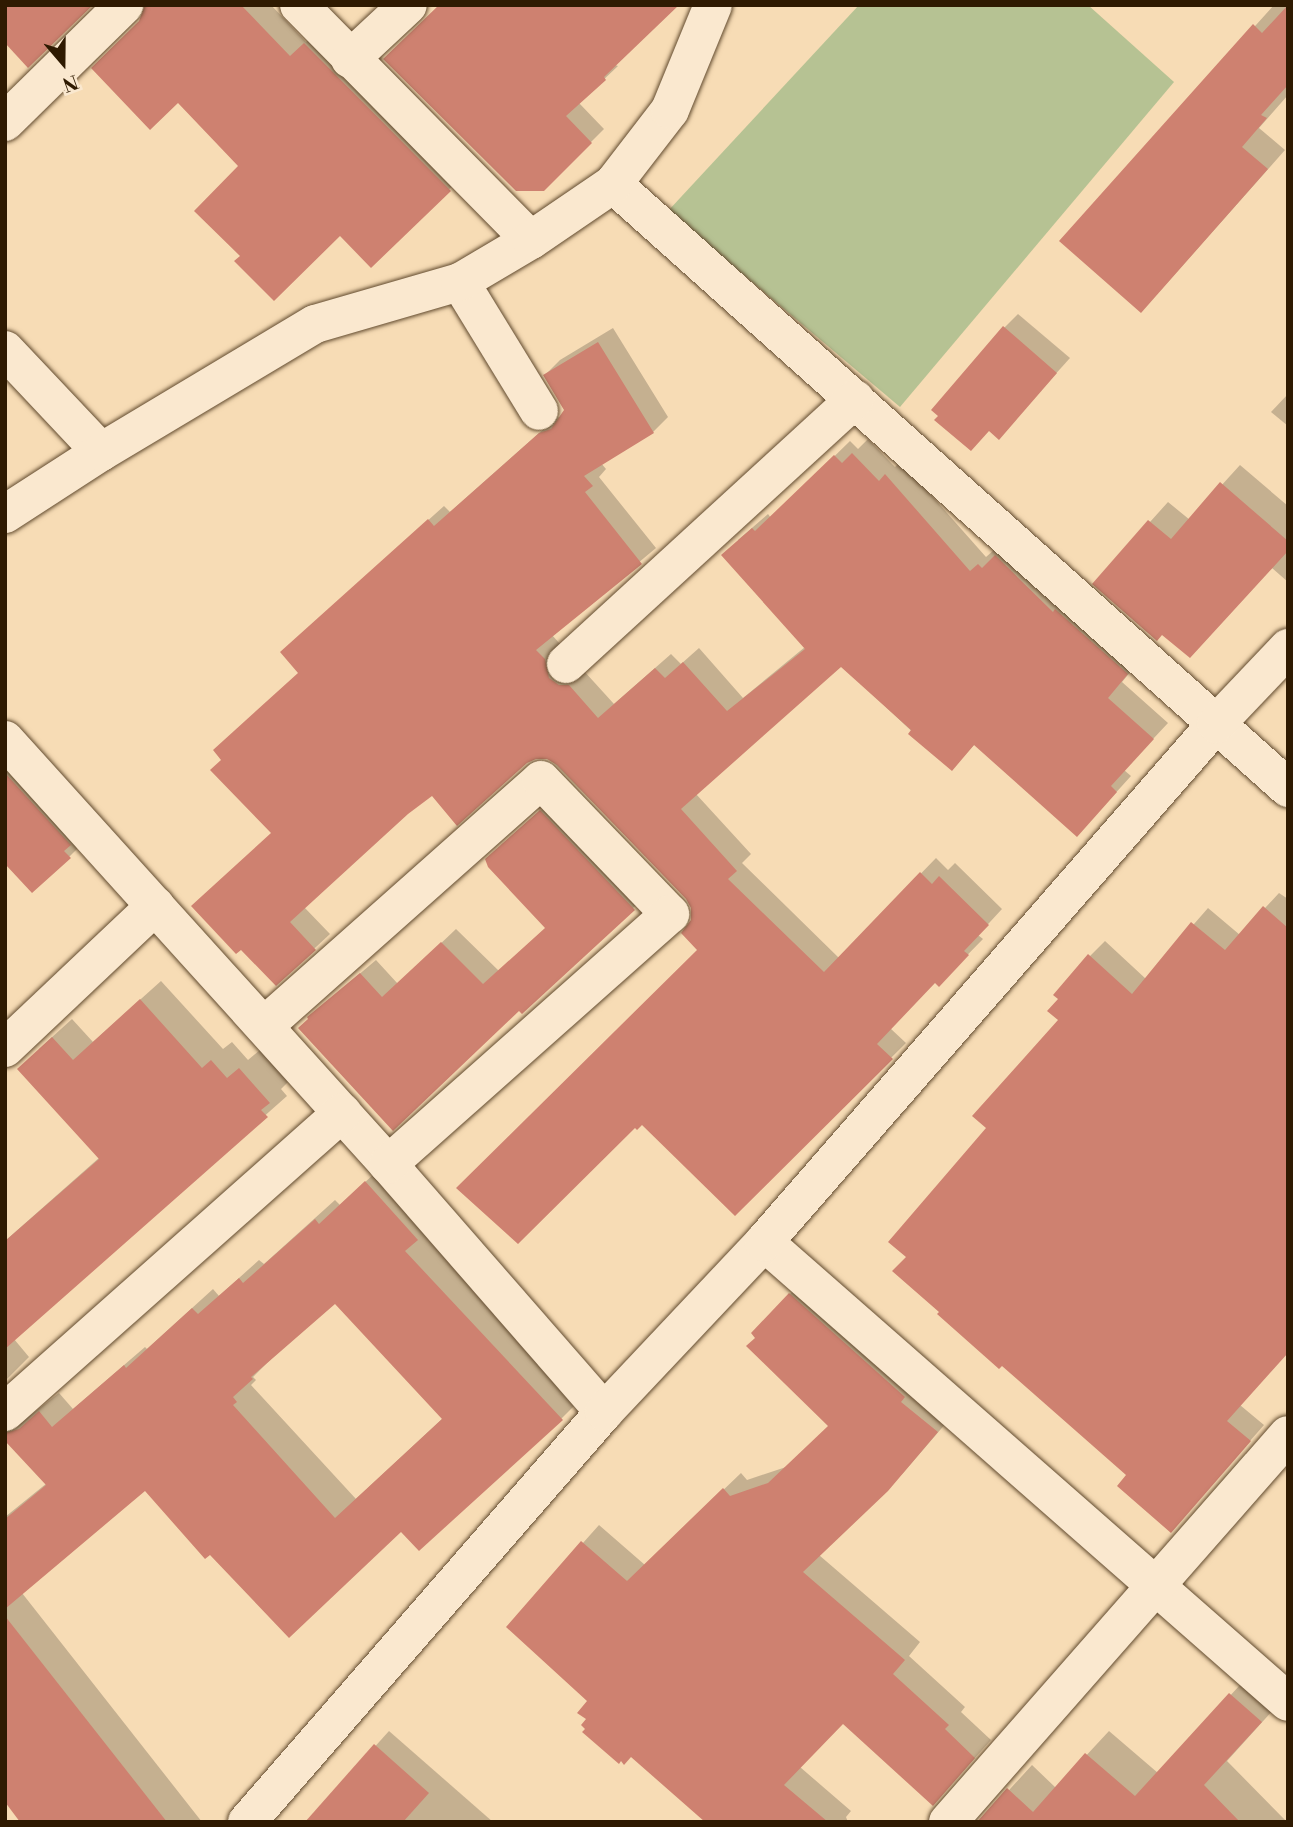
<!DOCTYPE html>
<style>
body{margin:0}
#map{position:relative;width:1293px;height:1827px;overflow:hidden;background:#f7dcb5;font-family:"Libre Bodoni",serif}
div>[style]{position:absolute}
.green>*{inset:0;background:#b6c293}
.shadow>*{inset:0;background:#0003}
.building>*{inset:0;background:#ce8170}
.roads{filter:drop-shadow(0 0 2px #614a2e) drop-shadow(0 0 2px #614a2e)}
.minor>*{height:38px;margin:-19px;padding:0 19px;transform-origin:19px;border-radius:19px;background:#fae8cf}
span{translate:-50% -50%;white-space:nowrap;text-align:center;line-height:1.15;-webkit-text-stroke:6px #fae8cf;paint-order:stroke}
.frame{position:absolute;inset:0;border:7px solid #2f1a01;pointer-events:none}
.north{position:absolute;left:28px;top:28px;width:70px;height:70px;-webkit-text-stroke:5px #fae8cf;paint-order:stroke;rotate:160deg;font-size:19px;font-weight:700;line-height:28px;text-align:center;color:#2f1a01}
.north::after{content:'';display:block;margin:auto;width:24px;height:32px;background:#2f1a01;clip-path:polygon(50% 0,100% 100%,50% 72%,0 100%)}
</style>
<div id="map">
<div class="green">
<i style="clip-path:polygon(859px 5px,1088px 5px,1174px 82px,900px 407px,668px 211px)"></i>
</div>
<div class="shadow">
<i style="clip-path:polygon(147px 5px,271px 5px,306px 42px,320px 29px,465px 174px,371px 265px,340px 233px,242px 255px,240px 166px)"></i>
<i style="clip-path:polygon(442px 5px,618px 66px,579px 103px,604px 129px,544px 189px)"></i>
<i style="clip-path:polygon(1274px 5px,1288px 5px,1288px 95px,1259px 128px,1285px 150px,1159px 292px,1061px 241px)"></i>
<i style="clip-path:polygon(1018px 314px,1070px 358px,999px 437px,990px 429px,1004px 328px)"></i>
<i style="clip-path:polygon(613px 328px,668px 417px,653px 432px,601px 463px,606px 469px,599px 477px,656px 548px,552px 635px,560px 644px,564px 663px,584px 671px,614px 704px,671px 654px,681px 664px,699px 648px,743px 698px,805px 647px,738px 540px,768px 514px,771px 518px,850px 441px,858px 449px,868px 439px,895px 467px,901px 461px,986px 557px,994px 550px,998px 554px,1011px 541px,1142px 658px,1122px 682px,1168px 723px,1124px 770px,1131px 776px,1092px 819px,975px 744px,952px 769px,841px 665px,696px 794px,751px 854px,742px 863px,839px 958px,936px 858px,948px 870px,955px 863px,1002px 909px,978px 935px,983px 939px,939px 984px,935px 981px,890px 1028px,906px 1043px,735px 1213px,693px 908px,687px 898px,549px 758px,537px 757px,432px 794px,407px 813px,304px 907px,330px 934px,276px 984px,272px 833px,300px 672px,297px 638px,444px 506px,450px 512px,556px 418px,563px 416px,566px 410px,545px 375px,560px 360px)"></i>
<i style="clip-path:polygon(1288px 394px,1288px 426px,1271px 412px)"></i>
<i style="clip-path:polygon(1240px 465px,1288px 506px,1288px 582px,1272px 568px,1095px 583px,1168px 502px,1190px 520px)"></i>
<i style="clip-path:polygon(5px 743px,83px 843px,69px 857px,5px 862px)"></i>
<i style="clip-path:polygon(555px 798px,648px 894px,522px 1011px,519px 1008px,309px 1017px,376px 960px,398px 984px,456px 929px,499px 971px,547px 927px,501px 845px)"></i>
<i style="clip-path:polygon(1279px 893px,1288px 899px,1288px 1352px,1240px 1405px,1264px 1425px,1171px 1531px,1128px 1475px,908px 1257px,1060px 1020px,1090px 956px,1105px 941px,1146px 979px,1208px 908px,1240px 935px)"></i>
<i style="clip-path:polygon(161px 981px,223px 1049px,232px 1042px,248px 1060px,260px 1050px,288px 1082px,281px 1089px,287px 1096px,14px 1339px,29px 1357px,5px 1381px,5px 1241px,100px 1157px,39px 1049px,72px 1019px,93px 1042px)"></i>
<i style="clip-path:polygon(evenodd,386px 1163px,581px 1399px,561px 1419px,401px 1529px,210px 1552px,145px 1489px,22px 1593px,202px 1822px,23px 1822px,5px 1800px,5px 1517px,47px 1483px,5px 1439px,5px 1426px,32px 1414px,59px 1393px,73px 1409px,145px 1347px,147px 1349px,213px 1289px,219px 1296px,259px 1260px,264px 1264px,335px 1200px,340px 1205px,386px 1163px,335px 1302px,443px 1418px,356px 1499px,251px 1385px,256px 1380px,253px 1377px,272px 1358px,335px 1302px)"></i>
<i style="clip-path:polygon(807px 1278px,953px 1415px,904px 1472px,819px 1555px,920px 1642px,909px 1656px,965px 1707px,961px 1712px,991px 1740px,956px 1779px,843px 1722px,800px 1767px,851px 1811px,846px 1817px,848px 1822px,707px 1822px,631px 1755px,621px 1759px,588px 1719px,589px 1701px,508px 1627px,599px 1525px,645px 1565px,741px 1473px,747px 1480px,786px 1467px,830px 1426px,790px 1294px)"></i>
<i style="clip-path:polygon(1254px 1670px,1284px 1698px,1227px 1761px,1287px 1822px,980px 1822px,1032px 1765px,1056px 1788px,1109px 1731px,1158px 1773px)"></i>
<i style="clip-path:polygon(389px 1731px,493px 1822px,307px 1822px)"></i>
</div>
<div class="building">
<i style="clip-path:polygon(5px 5px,93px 5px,28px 68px,5px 43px)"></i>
<i style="clip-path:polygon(145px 5px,241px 5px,290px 56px,304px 43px,451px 191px,371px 268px,340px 236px,274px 301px,234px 261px,240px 256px,194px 211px,238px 166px,178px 103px,150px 130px,91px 68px,139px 21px)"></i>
<i style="clip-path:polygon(439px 5px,679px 5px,604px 77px,606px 80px,566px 116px,592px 143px,544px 191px,516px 191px,383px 59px)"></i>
<i style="clip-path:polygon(1288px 5px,1288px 85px,1261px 115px,1267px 118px,1242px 147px,1268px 169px,1141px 313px,1059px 241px,1253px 24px,1262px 33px)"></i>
<i style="clip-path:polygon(1003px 326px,1057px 373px,999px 440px,989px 431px,971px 451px,934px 420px,938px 416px,931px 410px)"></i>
<i style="clip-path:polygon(598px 342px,654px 433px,584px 476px,593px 486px,585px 492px,642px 564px,536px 650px,545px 659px,549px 678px,559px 685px,569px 685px,598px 718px,655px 668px,665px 678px,683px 662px,727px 711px,805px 649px,721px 555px,752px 528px,755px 531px,834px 455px,842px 463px,852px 453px,879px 481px,885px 474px,970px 571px,978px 564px,982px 568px,995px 555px,1053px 612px,1055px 609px,1128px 674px,1108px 698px,1154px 739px,1111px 786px,1117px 792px,1077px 837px,974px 745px,952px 771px,908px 734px,911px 730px,841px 667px,681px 809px,737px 871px,728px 879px,824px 972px,920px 872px,932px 884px,939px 876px,989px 925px,964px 951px,969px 955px,939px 987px,935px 983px,877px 1044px,893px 1059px,735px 1216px,642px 1125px,637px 1130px,635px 1128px,518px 1244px,456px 1188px,697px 950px,681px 933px,691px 920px,691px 908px,686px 899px,557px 765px,547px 759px,536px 759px,527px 763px,457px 826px,432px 796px,408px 814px,290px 922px,316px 950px,276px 986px,241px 950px,236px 954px,191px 906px,271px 833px,210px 770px,221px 760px,213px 750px,298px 673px,280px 652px,428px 519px,434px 526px,539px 433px,551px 429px,564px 410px,543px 375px)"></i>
<i style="clip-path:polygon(1220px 482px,1288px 541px,1288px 551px,1190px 658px,1162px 635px,1157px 641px,1092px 584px,1148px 520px,1171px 539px)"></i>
<i style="clip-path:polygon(5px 773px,71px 845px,64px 851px,71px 858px,32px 893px,5px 864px)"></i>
<i style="clip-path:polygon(540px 810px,635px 910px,522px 1014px,519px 1011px,393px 1131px,298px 1028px,308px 1019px,307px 1017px,360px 973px,382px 997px,441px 942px,483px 984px,545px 928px,488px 867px,485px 859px)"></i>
<i style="clip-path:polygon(1263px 906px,1288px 928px,1288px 1353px,1227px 1421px,1251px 1441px,1171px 1533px,1117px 1486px,1126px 1475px,1002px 1366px,999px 1369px,937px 1314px,939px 1312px,892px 1271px,906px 1257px,888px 1242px,986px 1128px,972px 1116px,1058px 1020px,1047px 1011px,1058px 999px,1053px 995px,1088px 954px,1132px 994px,1191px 922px,1225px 950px)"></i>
<i style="clip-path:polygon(140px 999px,202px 1068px,211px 1060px,227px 1078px,239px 1068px,270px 1103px,261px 1110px,268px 1117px,5px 1349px,5px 1241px,99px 1159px,17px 1069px,52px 1037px,73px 1060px)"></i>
<i style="clip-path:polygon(evenodd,365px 1181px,418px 1240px,405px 1251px,563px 1420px,419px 1551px,401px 1532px,289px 1638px,210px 1555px,205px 1559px,145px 1491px,5px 1609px,5px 1519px,46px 1485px,5px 1441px,5px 1433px,19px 1429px,39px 1411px,52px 1427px,124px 1365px,126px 1368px,192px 1308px,198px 1314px,239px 1278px,243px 1283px,315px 1219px,319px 1224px,365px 1181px,335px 1304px,442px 1419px,335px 1518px,233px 1405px,237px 1402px,233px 1397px,253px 1379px,251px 1377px,335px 1304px)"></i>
<i style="clip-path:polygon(789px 1293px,905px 1397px,901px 1402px,938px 1432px,888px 1491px,803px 1572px,905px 1660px,893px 1674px,949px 1725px,945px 1729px,975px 1758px,933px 1806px,843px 1724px,784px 1785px,828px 1822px,705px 1822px,631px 1757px,624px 1765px,621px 1761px,619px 1764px,582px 1732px,585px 1729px,581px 1725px,586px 1719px,577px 1713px,587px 1701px,506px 1627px,581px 1541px,627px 1581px,723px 1488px,730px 1496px,768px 1483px,828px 1426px,746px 1346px,755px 1338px,751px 1333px)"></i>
<i style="clip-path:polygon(5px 1616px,167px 1822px,20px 1822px,5px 1802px)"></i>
<i style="clip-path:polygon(1229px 1693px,1262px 1722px,1204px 1785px,1240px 1822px,977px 1822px,1007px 1788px,1033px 1812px,1085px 1753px,1135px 1796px)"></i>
<i style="clip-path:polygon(374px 1744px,429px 1793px,403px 1822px,305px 1822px)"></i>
</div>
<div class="roads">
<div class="minor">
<i style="left:299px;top:5px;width:330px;rotate:45.4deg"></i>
<i style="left:350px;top:59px;width:79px;rotate:-43deg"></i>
<i style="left:5px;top:122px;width:167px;rotate:-44.5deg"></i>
<i style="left:613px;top:184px;width:906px;rotate:41.82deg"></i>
<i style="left:460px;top:282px;width:151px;rotate:58.5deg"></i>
<i style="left:5px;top:350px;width:140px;rotate:46.7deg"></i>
<i style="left:5px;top:514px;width:114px;rotate:-32.9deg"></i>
<i style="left:101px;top:452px;width:249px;rotate:-30.9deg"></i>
<i style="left:315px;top:324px;width:151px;rotate:-16.2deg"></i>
<i style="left:460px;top:282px;width:82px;rotate:-30.6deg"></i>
<i style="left:531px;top:240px;width:99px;rotate:-34.3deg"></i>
<i style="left:613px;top:184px;width:93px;rotate:-52.4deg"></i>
<i style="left:670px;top:110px;width:113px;rotate:-67.7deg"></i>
<i style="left:566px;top:664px;width:392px;rotate:-42.5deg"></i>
<i style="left:5px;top:740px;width:571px;rotate:47.91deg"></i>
<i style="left:388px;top:1164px;width:329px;rotate:48.9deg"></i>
<i style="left:264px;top:1026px;width:370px;rotate:-41.6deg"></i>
<i style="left:541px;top:780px;width:186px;rotate:46.1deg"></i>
<i style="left:670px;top:914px;width:377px;rotate:138.4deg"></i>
<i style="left:5px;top:1048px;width:207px;rotate:-43.4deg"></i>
<i style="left:764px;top:1242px;width:697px;rotate:41.28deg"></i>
<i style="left:5px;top:1412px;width:451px;rotate:-41.6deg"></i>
<i style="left:247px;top:1822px;width:544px;rotate:-48.95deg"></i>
<i style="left:604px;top:1412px;width:233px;rotate:-46.7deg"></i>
<i style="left:764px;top:1242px;width:687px;rotate:-48.89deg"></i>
<i style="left:1216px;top:724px;width:105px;rotate:-46.5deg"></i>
<i style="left:948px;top:1822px;width:515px;rotate:-48.7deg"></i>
</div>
</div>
<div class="frame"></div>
<div class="north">N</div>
</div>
